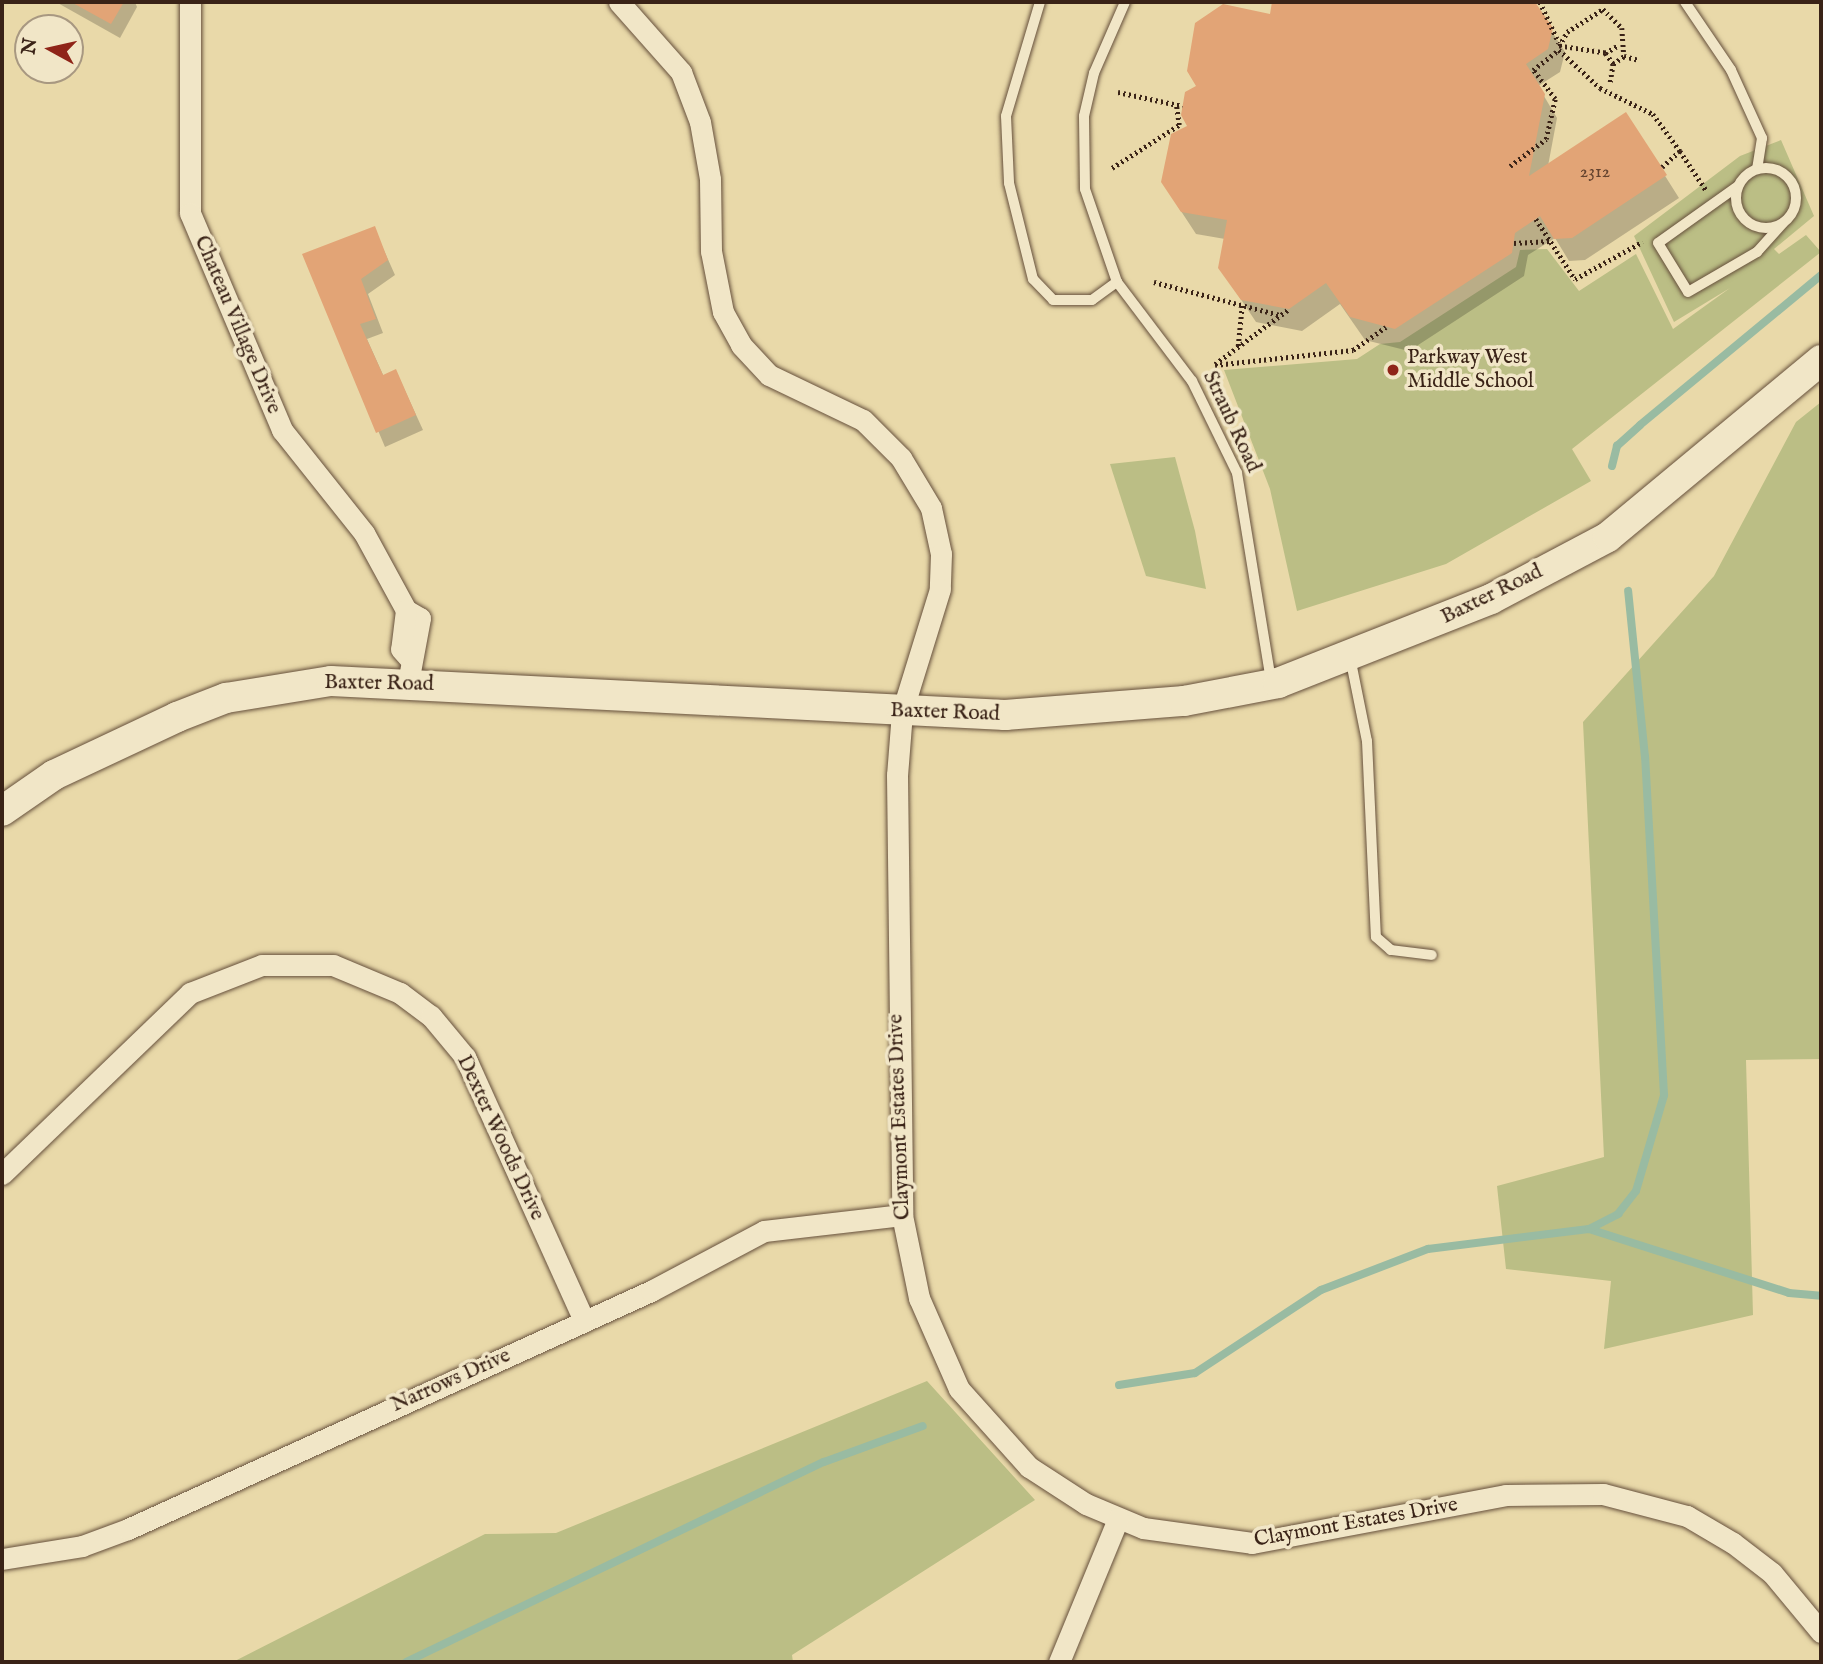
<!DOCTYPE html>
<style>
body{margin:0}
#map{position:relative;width:1823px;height:1664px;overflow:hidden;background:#e9d9a9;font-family:"IM FELL English",serif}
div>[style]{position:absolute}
.green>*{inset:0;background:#bbbe85}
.shadow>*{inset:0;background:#0003}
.stream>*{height:8px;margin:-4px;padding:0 4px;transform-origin:4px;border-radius:4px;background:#99bba2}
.building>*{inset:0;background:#e2a476}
.path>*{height:4.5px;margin-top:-2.25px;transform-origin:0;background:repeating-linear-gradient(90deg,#3a2317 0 2px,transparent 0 5.5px)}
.roads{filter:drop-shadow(0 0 2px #66503c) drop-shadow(0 0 2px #66503c)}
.service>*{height:10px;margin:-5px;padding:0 5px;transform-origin:5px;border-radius:5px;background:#f1e6c7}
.service>.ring{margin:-5px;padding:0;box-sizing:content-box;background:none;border:10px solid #f1e6c7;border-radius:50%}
.minor>*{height:21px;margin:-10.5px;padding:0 10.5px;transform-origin:10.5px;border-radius:10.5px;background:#f1e6c7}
.secondary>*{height:30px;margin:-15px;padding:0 15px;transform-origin:15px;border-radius:15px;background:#f1e6c7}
.dots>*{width:19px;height:19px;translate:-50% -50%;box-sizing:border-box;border:4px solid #f1e6c7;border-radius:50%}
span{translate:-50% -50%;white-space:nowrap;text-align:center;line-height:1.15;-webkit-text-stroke:7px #f1e6c7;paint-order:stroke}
.number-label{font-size:18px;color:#64432f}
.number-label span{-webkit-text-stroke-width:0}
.street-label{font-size:21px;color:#3a2317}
.poi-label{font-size:21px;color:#3a2317}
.left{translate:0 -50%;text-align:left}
.frame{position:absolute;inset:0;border:4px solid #3a2317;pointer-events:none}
.north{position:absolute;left:14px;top:14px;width:70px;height:70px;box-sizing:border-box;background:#f1e6c7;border:2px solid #a89881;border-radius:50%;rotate:278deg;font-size:19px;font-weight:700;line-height:28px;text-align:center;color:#3a2317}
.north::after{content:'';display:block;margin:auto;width:24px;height:32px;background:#8f2418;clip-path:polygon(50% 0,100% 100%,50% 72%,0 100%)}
</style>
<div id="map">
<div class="green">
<i style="clip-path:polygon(1781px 140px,1814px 216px,1774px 249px,1779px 254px,1806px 235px,1821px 252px,1572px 449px,1591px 481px,1446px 564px,1297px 611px,1270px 489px,1224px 370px,1357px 359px,1380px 344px,1400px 342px,1516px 267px,1520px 250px,1547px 249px,1579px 291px,1636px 254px,1673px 329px,1730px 288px,1674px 322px,1634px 236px,1740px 156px)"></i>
<i style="clip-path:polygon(1821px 402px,1821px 1059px,1746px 1060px,1753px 1315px,1604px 1349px,1611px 1281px,1506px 1269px,1497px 1186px,1604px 1157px,1583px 722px,1714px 576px,1796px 422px)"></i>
<i style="clip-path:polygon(1175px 457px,1195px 531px,1206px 589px,1146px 576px,1110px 464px)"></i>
<i style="clip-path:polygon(927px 1381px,1035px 1500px,792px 1655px,793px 1662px,233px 1662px,485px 1534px,556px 1533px)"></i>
</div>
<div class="shadow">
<i style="clip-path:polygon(56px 2px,135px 2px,137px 7px,120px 38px)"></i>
<i style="clip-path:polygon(1273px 2px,1533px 2px,1565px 52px,1560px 72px,1538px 86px,1557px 118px,1548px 166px,1626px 114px,1679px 198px,1585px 260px,1569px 261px,1555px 238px,1528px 255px,1524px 276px,1409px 351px,1365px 340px,1340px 304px,1302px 331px,1256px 322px,1220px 268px,1225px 239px,1196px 234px,1177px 205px,1198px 87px,1271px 16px)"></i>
<i style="clip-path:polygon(374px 228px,395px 275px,368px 294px,383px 333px,367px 339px,384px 377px,396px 371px,423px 430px,385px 447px,304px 255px)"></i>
</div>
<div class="stream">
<i style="left:1612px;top:466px;width:21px;rotate:-76deg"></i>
<i style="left:1617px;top:446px;width:31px;rotate:-42deg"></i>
<i style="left:1640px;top:425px;width:235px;rotate:-39.6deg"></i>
<i style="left:1589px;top:1229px;width:210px;rotate:17.7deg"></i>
<i style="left:1789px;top:1293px;width:32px;rotate:5deg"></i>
<i style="left:1119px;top:1385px;width:77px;rotate:-9deg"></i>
<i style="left:1195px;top:1373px;width:151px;rotate:-33.4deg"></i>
<i style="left:1321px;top:1290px;width:115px;rotate:-21deg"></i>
<i style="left:1428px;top:1249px;width:162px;rotate:-7.1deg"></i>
<i style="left:1589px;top:1229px;width:33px;rotate:-27deg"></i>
<i style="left:1618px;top:1214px;width:29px;rotate:-52deg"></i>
<i style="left:1636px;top:1191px;width:100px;rotate:-73.7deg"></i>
<i style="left:1664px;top:1095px;width:339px;rotate:-93.2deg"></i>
<i style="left:1645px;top:757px;width:167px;rotate:-95.8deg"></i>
<i style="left:406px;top:1662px;width:463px;rotate:-25.6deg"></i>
<i style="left:824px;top:1462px;width:105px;rotate:-20deg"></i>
</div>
<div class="building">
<i style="clip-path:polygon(71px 2px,124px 2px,111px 24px)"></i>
<i style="clip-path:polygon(1272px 2px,1535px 2px,1553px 28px,1548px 49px,1526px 64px,1545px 94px,1529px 176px,1626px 112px,1667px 175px,1572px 238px,1554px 239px,1540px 216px,1515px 233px,1512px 253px,1395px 329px,1350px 317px,1326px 283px,1289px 309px,1241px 300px,1218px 268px,1227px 220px,1181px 212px,1161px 182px,1171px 134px,1187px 126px,1181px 115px,1185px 92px,1196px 86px,1187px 71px,1195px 23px,1223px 4px,1270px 14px)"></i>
<i style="clip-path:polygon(375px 226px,388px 260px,361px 279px,376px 319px,360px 324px,383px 375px,396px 369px,416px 415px,376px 433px,302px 254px)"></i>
</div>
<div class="path">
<i style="left:1540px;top:2px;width:45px;rotate:65.1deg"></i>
<i style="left:1605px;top:53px;width:16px;rotate:-30deg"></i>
<i style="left:1613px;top:64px;width:14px;rotate:-36deg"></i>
<i style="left:1624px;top:56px;width:16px;rotate:15deg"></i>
<i style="left:1610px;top:82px;width:18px;rotate:-81deg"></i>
<i style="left:1613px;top:64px;width:14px;rotate:-126deg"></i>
<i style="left:1605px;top:53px;width:47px;rotate:-171.3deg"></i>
<i style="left:1559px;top:46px;width:16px;rotate:-60deg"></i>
<i style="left:1567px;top:32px;width:43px;rotate:-32.6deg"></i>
<i style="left:1603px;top:9px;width:27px;rotate:45deg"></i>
<i style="left:1622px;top:28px;width:28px;rotate:86deg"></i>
<i style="left:1118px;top:92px;width:66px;rotate:12.2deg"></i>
<i style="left:1510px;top:166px;width:45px;rotate:-36.9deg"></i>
<i style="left:1546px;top:139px;width:41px;rotate:-77.3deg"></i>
<i style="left:1555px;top:99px;width:36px;rotate:-127deg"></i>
<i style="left:1533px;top:70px;width:33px;rotate:-38deg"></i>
<i style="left:1559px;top:50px;width:56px;rotate:42.8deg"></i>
<i style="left:1600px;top:88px;width:59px;rotate:26.1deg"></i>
<i style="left:1653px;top:114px;width:46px;rotate:53.9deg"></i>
<i style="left:1662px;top:167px;width:24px;rotate:-42deg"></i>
<i style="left:1680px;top:151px;width:47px;rotate:56.3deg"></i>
<i style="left:1112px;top:168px;width:80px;rotate:-32.7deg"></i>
<i style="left:1179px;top:125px;width:21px;rotate:-98deg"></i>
<i style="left:1536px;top:219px;width:72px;rotate:57deg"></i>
<i style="left:1575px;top:279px;width:77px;rotate:-28.9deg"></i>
<i style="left:1514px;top:243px;width:36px;rotate:-3deg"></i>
<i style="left:1154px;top:282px;width:130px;rotate:14.7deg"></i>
<i style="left:1238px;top:346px;width:41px;rotate:-84.4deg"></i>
<i style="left:1215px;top:364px;width:92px;rotate:-36.6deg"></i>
<i style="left:1215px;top:365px;width:139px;rotate:-6.2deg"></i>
<i style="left:1353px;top:350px;width:40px;rotate:-34.9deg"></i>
</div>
<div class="roads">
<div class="service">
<i style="left:1040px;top:2px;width:119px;rotate:106.6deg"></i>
<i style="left:1006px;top:116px;width:67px;rotate:87.4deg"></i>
<i style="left:1009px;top:183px;width:99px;rotate:76deg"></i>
<i style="left:1033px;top:279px;width:29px;rotate:46deg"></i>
<i style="left:1053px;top:300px;width:39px"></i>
<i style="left:1092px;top:300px;width:31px;rotate:-36deg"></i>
<i style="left:1117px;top:282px;width:98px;rotate:-109deg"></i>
<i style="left:1085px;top:189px;width:73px;rotate:-90.8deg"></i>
<i style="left:1084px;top:116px;width:44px;rotate:-76.9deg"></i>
<i style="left:1094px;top:73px;width:77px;rotate:-66.4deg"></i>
<i style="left:1685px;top:2px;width:82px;rotate:55.9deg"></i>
<i style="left:1731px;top:70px;width:75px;rotate:65.5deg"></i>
<i style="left:1762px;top:138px;width:30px;rotate:99deg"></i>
<i class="ring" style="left:1736px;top:168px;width:50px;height:50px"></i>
<i style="left:1738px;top:186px;width:98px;rotate:144.5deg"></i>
<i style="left:1658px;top:243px;width:57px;rotate:58.5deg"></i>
<i style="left:1688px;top:292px;width:80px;rotate:-30.1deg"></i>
<i style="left:1757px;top:252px;width:39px;rotate:-48deg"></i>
<i style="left:1117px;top:282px;width:124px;rotate:52.9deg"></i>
<i style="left:1192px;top:381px;width:102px;rotate:63.9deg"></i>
<i style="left:1237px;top:473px;width:211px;rotate:80.7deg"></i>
<i style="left:1350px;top:657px;width:86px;rotate:78.6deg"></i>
<i style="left:1367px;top:741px;width:196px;rotate:87.4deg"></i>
<i style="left:1376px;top:937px;width:20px;rotate:41deg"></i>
<i style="left:1391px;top:950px;width:41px;rotate:7deg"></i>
</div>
<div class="minor">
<i style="left:190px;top:2px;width:211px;rotate:90deg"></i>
<i style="left:190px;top:213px;width:236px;rotate:67deg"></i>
<i style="left:282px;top:430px;width:132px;rotate:51.5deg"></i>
<i style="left:364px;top:533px;width:88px;rotate:61.4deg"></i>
<i style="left:406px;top:610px;width:16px;rotate:30deg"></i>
<i style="left:420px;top:618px;width:66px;rotate:100.5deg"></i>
<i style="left:619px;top:2px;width:94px;rotate:48.5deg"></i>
<i style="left:681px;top:72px;width:53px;rotate:69.2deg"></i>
<i style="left:700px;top:122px;width:58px;rotate:80deg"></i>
<i style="left:710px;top:179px;width:72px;rotate:89.2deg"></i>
<i style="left:711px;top:251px;width:62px;rotate:78.9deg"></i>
<i style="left:723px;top:312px;width:38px;rotate:61deg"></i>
<i style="left:741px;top:345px;width:41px;rotate:47deg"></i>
<i style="left:769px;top:375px;width:104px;rotate:25.6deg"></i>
<i style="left:863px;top:420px;width:54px;rotate:45deg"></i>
<i style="left:901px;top:458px;width:58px;rotate:59deg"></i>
<i style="left:931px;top:508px;width:47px;rotate:77.7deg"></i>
<i style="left:941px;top:554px;width:35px;rotate:92deg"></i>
<i style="left:940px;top:589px;width:129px;rotate:107.2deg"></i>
<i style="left:902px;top:712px;width:63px;rotate:94.5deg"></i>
<i style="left:897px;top:775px;width:440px;rotate:89.3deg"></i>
<i style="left:902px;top:1215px;width:85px;rotate:78.4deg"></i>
<i style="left:919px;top:1298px;width:99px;rotate:66.3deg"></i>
<i style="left:959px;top:1389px;width:105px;rotate:48.1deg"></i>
<i style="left:1029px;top:1467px;width:68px;rotate:33deg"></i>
<i style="left:1086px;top:1504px;width:62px;rotate:22.8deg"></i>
<i style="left:1143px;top:1528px;width:110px;rotate:7.8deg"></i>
<i style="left:1252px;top:1543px;width:258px;rotate:-10.7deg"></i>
<i style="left:1506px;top:1495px;width:97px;rotate:-0.6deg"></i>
<i style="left:1603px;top:1494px;width:87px;rotate:14.7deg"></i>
<i style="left:1687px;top:1516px;width:53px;rotate:30.4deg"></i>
<i style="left:1733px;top:1543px;width:49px;rotate:37.6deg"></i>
<i style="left:1772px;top:1573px;width:77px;rotate:50.3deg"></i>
<i style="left:406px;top:610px;width:39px;rotate:97deg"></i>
<i style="left:401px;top:649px;width:15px;rotate:48deg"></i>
<i style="left:2px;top:1174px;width:261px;rotate:-43.9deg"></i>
<i style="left:190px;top:993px;width:77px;rotate:-21.3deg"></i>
<i style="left:262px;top:965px;width:71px"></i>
<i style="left:333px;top:965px;width:73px;rotate:22.7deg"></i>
<i style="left:400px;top:993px;width:39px;rotate:37deg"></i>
<i style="left:431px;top:1016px;width:53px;rotate:50.3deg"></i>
<i style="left:465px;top:1057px;width:290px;rotate:65.7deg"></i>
<i style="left:2px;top:1559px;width:81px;rotate:-9.2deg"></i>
<i style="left:82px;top:1546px;width:49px;rotate:-20.3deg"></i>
<i style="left:128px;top:1529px;width:575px;rotate:-24.47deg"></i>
<i style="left:651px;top:1291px;width:128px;rotate:-28deg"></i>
<i style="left:764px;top:1231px;width:139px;rotate:-6.6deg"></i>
<i style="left:1059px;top:1662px;width:155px;rotate:-67.6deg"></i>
</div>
<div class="secondary">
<i style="left:2px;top:811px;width:63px;rotate:-34.7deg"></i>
<i style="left:54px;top:775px;width:136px;rotate:-25.2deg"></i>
<i style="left:177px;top:717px;width:53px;rotate:-21.2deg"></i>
<i style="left:226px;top:698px;width:106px;rotate:-9.2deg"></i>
<i style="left:331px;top:681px;width:675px;rotate:2.89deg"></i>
<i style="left:1005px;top:715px;width:180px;rotate:-4.5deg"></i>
<i style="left:1184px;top:701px;width:96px;rotate:-10.8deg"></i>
<i style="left:1278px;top:683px;width:229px;rotate:-21.5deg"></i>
<i style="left:1491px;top:599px;width:132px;rotate:-27.9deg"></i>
<i style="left:1608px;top:537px;width:277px;rotate:-39.7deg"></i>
</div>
</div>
<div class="dots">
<i style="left:1393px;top:370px;background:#8f2418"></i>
</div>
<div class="number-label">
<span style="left:1595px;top:173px">2312</span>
</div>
<div class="street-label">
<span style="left:237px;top:325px;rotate:67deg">Chateau Village Drive</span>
<span style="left:1231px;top:422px;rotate:65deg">Straub Road</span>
<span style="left:1492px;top:595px;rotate:-26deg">Baxter Road</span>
<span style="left:379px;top:684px;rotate:1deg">Baxter Road</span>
<span style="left:945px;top:713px;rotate:2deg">Baxter Road</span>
<span style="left:900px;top:1117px;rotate:-92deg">Claymont Estates Drive</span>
<span style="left:500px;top:1138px;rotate:65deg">Dexter Woods Drive</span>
<span style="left:451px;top:1381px;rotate:-24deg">Narrows Drive</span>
<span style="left:1356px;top:1523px;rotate:-10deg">Claymont Estates Drive</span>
</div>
<div class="poi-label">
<span class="left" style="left:1407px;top:370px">Parkway West<br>Middle School</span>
</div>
<div class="frame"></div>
<div class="north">N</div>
</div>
